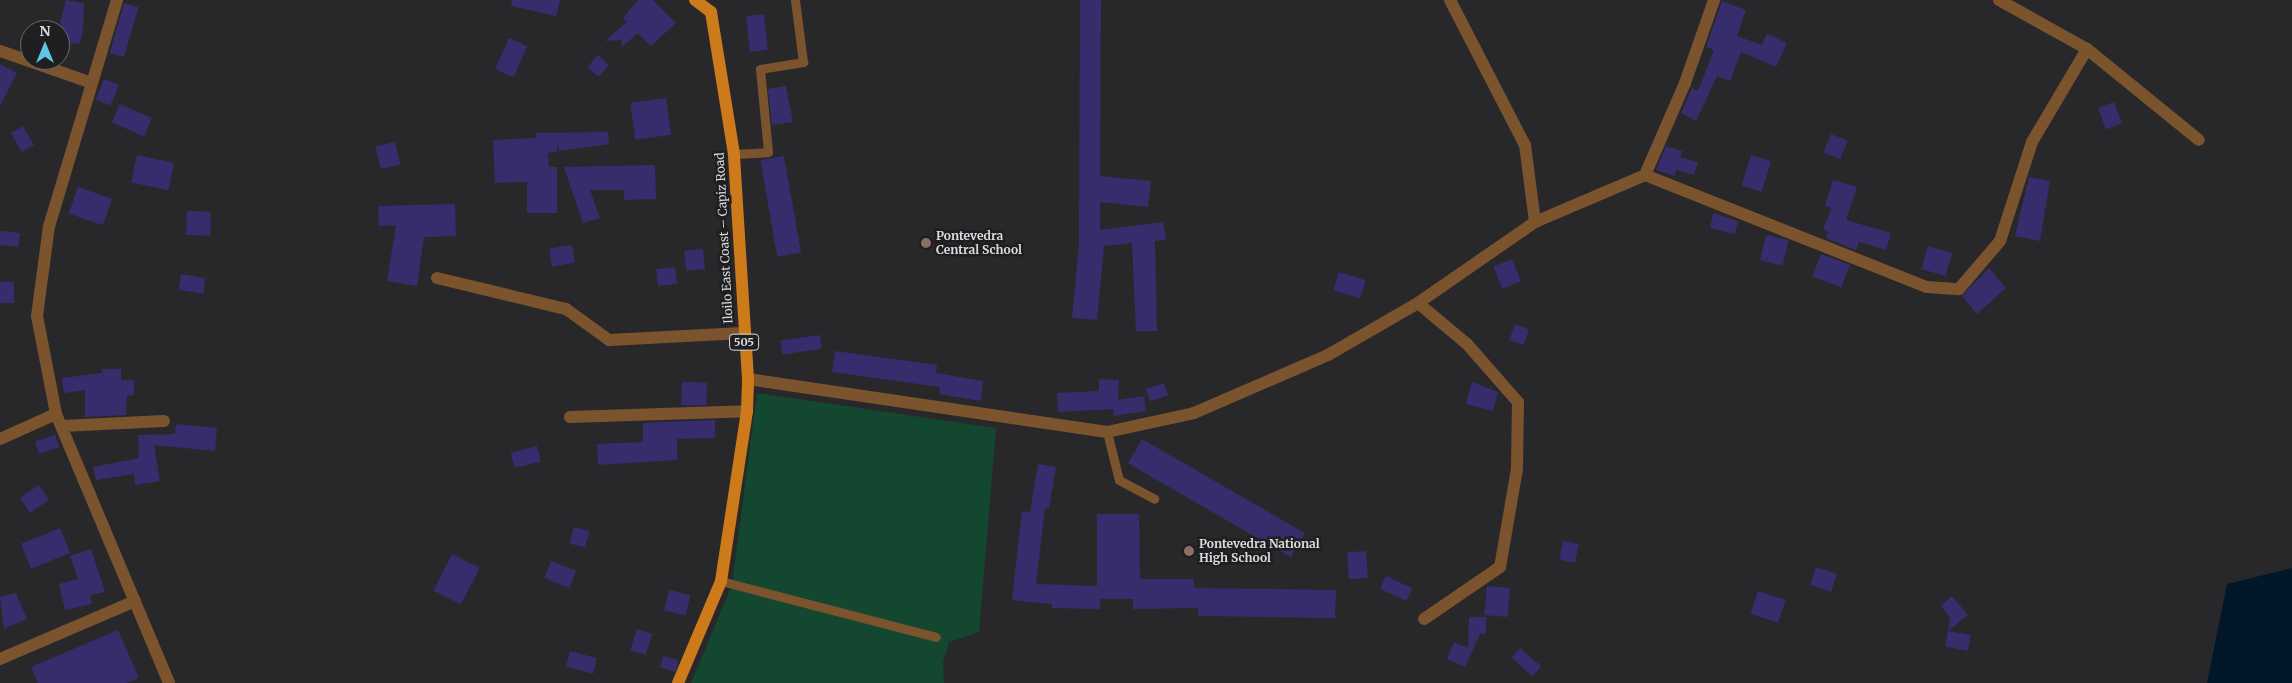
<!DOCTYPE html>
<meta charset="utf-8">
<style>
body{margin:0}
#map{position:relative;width:2292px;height:683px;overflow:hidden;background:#28282b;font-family:Merriweather,serif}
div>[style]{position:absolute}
.green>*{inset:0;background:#14472f}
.water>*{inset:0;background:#021828}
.building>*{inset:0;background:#372d6d;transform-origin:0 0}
.service>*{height:9px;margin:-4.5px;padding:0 4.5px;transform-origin:4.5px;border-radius:4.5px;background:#7b532d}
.minor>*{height:12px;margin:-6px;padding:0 6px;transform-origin:6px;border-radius:6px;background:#7b532d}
.primary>*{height:12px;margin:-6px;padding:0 6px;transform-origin:6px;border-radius:6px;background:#cc7a1a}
.dots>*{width:14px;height:14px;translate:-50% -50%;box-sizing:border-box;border:2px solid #1f1e21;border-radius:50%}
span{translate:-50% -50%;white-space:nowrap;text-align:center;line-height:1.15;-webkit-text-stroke:5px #1f1e21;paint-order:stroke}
.shield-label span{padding:1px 4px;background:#1f1e21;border:1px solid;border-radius:4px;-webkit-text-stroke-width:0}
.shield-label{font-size:11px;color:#dcdcde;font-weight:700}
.poi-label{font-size:12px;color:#dcdcde;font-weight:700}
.left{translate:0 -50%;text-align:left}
.street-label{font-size:12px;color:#dcdcde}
.north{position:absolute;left:20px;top:20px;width:50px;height:50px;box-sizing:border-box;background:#1f1e21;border:1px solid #6b6a6d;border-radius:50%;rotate:0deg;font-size:14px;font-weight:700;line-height:20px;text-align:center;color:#dcdcde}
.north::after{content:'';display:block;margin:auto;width:18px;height:22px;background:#5bc8e6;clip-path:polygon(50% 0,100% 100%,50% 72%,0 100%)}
</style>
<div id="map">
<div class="green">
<div style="clip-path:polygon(757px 393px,996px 428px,979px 632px,949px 642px,943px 663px,944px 683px,691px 683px,732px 585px)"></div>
</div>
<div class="water">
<div style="clip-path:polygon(2292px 568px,2292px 683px,2207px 683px,2227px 584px)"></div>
</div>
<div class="building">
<div style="clip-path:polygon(66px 0,84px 3px,83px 28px,80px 44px,72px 43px,60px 57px,60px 24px)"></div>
<div style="clip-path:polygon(512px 0,560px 0,556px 16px,511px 6px)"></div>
<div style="clip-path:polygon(638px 0,653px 0,676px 23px,651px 46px,638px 33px,622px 47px,621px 40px,605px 41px,627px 22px,623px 18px)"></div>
<div style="clip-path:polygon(1080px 0,1101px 0,1100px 176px,1151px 181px,1148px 207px,1100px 202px,1100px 230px,1163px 222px,1166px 240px,1155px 241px,1157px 331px,1136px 331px,1132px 243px,1104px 246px,1097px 320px,1072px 318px,1079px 245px)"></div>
<div style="clip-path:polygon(1722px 1px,1746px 10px,1737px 36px,1762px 45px,1767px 34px,1787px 43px,1776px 67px,1741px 52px,1730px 81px,1717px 76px,1696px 121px,1681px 113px,1692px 88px,1698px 91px,1714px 50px,1706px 47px)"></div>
<div style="left:124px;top:3px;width:15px;height:52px;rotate:16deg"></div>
<div style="left:764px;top:14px;width:36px;height:18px;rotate:84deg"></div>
<div style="left:509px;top:38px;width:20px;height:34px;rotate:24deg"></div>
<div style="left:598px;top:55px;width:15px;height:16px;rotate:42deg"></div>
<div style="clip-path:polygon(0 64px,17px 73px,0 106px)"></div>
<div style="left:104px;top:79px;width:16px;height:22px;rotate:22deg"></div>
<div style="clip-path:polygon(786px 86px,793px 122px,772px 125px,768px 89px)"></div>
<div style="left:666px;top:98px;width:37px;height:36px;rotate:82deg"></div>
<div style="left:2114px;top:102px;width:23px;height:17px;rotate:70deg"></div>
<div style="left:120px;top:104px;width:35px;height:20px;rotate:24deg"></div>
<div style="left:23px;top:126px;width:22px;height:14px;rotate:60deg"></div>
<div style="clip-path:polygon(608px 132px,609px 144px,559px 151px,557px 145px,557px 152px,548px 153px,549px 167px,557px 167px,557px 213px,527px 213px,527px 182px,495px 183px,493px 140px,536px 138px,536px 133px)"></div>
<div style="left:1831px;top:134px;width:18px;height:20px;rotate:22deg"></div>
<div style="left:395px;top:142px;width:23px;height:20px;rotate:77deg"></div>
<div style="clip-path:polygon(1666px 146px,1682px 151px,1680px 157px,1698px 162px,1694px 175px,1676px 170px,1675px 176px,1656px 170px)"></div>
<div style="left:137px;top:155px;width:38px;height:28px;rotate:12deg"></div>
<div style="left:1751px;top:155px;width:21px;height:32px;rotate:17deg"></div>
<div style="left:784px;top:156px;width:98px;height:24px;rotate:80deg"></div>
<div style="clip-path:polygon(655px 165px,656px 199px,624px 200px,624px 190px,590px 190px,600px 218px,583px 223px,564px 167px)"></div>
<div style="clip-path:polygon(2029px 177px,2050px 181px,2040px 241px,2015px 236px)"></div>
<div style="clip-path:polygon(1833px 180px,1857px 187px,1846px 220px,1891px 233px,1886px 250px,1859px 242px,1856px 250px,1826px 238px,1828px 232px,1823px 229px,1832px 208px,1825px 206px)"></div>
<div style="left:78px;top:187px;width:36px;height:28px;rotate:19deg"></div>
<div style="clip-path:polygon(455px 204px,456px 236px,424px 237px,417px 286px,387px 281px,396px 225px,379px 226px,378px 206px)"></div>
<div style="left:187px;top:211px;width:24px;height:24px;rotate:2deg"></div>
<div style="clip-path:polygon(1713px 213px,1738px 221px,1735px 234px,1710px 228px)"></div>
<div style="left:0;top:231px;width:20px;height:14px;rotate:6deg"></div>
<div style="left:1766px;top:235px;width:23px;height:26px;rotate:13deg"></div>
<div style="left:572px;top:245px;width:18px;height:23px;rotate:81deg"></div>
<div style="left:1928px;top:246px;width:25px;height:24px;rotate:16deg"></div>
<div style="left:703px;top:249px;width:20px;height:19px;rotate:84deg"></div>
<div style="left:1821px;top:254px;width:31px;height:24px;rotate:21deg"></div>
<div style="left:1512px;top:259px;width:24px;height:20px;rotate:68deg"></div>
<div style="left:675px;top:267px;width:17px;height:19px;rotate:83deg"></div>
<div style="clip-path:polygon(1989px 268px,2006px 288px,1977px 314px,1962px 296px)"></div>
<div style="left:1339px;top:272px;width:28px;height:19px;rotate:17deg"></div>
<div style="left:181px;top:274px;width:25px;height:16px;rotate:9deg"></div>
<div style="left:0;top:282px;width:14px;height:21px"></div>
<div style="left:1515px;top:324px;width:15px;height:17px;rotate:20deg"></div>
<div style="left:820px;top:335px;width:14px;height:40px;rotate:82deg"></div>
<div style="clip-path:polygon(835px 351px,937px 365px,936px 373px,983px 381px,981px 401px,939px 394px,940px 387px,832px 372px)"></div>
<div style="clip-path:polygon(102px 369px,121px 369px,121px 380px,134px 380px,134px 395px,127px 396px,126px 415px,85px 417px,85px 390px,64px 393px,62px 378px,102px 373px)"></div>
<div style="clip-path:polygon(1099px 379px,1119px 380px,1118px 400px,1144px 396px,1146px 411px,1114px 416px,1113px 409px,1058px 412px,1057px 393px,1099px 391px)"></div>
<div style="left:682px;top:382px;width:25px;height:23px;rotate:2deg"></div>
<div style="clip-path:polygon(1472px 382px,1498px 392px,1493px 411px,1466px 404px)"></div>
<div style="left:1164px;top:383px;width:13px;height:19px;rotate:72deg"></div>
<div style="clip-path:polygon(715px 420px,715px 438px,677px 439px,677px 460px,598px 465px,597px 444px,643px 442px,643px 423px)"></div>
<div style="clip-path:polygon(176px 424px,217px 428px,215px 451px,154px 445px,160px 481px,135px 485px,134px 474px,96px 480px,93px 467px,139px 458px,138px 435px,175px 434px)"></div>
<div style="left:55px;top:435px;width:13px;height:21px;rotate:72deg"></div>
<div style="left:1142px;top:439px;width:188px;height:28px;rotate:30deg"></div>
<div style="left:537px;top:446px;width:16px;height:27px;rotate:76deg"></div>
<div style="clip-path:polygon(1038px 464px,1056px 467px,1049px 508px,1045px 508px,1036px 584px,1097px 586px,1097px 514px,1139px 514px,1140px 579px,1194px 579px,1194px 588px,1336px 590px,1335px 618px,1198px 616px,1198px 608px,1133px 609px,1133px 599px,1100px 599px,1100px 609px,1052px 608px,1052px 604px,1012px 600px,1022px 511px,1030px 512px)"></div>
<div style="left:39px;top:485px;width:18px;height:23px;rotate:56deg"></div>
<div style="left:574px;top:527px;width:16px;height:17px;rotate:15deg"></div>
<div style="left:60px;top:528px;width:27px;height:42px;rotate:68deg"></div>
<div style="left:1563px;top:541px;width:16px;height:19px;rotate:11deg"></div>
<div style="clip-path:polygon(91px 549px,105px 592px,90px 595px,92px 604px,65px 610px,59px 584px,78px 579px,70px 556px)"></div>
<div style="left:1366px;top:551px;width:27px;height:19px;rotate:86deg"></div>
<div style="left:452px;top:554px;width:31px;height:41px;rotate:27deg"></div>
<div style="left:551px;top:561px;width:27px;height:18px;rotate:22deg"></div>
<div style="left:1816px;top:567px;width:22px;height:19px;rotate:18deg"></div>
<div style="left:1386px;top:576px;width:29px;height:14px;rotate:25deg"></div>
<div style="left:1487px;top:586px;width:23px;height:29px;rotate:5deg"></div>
<div style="left:669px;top:590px;width:22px;height:21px;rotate:13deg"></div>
<div style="left:1758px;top:591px;width:29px;height:24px;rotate:18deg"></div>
<div style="clip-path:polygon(16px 593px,27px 619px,4px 629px,0 597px)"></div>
<div style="clip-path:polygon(1952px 596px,1968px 615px,1948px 631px,1950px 617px,1941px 606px)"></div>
<div style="clip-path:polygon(1469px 617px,1486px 617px,1486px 634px,1480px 634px,1465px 667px,1447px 659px,1454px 642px,1468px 648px)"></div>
<div style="left:637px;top:629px;width:16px;height:22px;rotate:18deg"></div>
<div style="clip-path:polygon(118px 630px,139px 678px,126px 683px,38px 683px,31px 667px)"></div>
<div style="left:1948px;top:631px;width:23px;height:16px;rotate:10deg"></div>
<div style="left:1520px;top:648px;width:28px;height:13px;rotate:41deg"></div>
<div style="left:570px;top:651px;width:28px;height:16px;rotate:15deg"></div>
<div style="left:663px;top:656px;width:16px;height:12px;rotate:15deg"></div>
</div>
<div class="service">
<div style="left:734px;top:154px;width:34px;rotate:-3deg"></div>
<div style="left:768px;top:152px;width:83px;rotate:-95.5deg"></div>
<div style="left:760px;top:69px;width:44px;rotate:-9.2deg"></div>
<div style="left:803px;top:62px;width:63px;rotate:-97.4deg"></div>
<div style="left:1107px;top:432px;width:49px;rotate:76deg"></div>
<div style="left:1119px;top:480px;width:40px;rotate:28deg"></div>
<div style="left:721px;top:581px;width:222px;rotate:14.6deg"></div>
</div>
<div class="minor">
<div style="left:117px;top:0;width:236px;rotate:106.7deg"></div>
<div style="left:49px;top:226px;width:91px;rotate:97.6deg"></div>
<div style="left:37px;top:316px;width:100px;rotate:79deg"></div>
<div style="left:56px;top:414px;width:292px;rotate:67.2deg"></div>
<div style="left:1450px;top:0;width:163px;rotate:62.7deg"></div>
<div style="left:1525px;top:145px;width:78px;rotate:82.6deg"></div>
<div style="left:1999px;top:0;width:101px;rotate:29.1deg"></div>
<div style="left:2087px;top:49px;width:144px;rotate:39.1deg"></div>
<div style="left:0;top:51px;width:97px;rotate:19.2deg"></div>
<div style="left:1645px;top:175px;width:303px;rotate:21.7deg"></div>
<div style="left:1927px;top:287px;width:32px;rotate:4deg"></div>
<div style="left:1959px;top:289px;width:63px;rotate:-49.5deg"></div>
<div style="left:2000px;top:241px;width:104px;rotate:-72.1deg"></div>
<div style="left:2032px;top:142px;width:108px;rotate:-59.4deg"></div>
<div style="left:437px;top:278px;width:133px;rotate:13.5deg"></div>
<div style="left:566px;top:309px;width:53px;rotate:35.8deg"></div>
<div style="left:609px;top:340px;width:134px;rotate:-3deg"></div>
<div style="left:1418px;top:303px;width:64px;rotate:39.9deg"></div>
<div style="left:1467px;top:344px;width:77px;rotate:48.7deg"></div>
<div style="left:1518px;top:402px;width:67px;rotate:90.9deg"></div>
<div style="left:1517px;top:469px;width:99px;rotate:99.8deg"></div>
<div style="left:1500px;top:567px;width:92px;rotate:145.6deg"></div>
<div style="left:748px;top:379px;width:363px;rotate:8.4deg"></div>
<div style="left:1107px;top:432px;width:89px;rotate:-12.3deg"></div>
<div style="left:1194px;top:413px;width:146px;rotate:-23.4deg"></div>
<div style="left:1328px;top:355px;width:104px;rotate:-30deg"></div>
<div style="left:1418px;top:303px;width:142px;rotate:-34.7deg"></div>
<div style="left:1535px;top:222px;width:120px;rotate:-23.1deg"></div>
<div style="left:1645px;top:175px;width:100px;rotate:-66.5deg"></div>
<div style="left:1685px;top:83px;width:88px;rotate:-70.7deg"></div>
<div style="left:570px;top:417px;width:177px;rotate:-1.9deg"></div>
<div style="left:62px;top:426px;width:102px;rotate:-2.8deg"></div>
<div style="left:0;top:439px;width:61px;rotate:-24.1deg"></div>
<div style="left:0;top:659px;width:147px;rotate:-23.2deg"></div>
</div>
<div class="primary">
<div style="left:678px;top:683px;width:111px;rotate:-67.1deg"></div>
<div style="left:721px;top:581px;width:172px;rotate:-81.3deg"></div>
<div style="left:747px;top:411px;width:32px;rotate:-88deg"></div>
<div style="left:748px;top:379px;width:225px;rotate:-93.6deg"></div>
<div style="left:734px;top:154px;width:144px;rotate:-99.2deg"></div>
<div style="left:711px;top:12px;width:20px;rotate:-143deg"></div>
</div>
<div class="dots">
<div style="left:926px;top:243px;background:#8d6e63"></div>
<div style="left:1189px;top:551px;background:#8d6e63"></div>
</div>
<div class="shield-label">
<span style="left:744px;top:342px">505</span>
</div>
<div class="poi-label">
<span class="left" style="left:936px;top:243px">Pontevedra<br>Central School</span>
<span class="left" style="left:1199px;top:551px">Pontevedra National<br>High School</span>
</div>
<div class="street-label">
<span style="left:724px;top:238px;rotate:-93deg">Iloilo East Coast – Capiz Road</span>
</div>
<div class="north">N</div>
</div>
